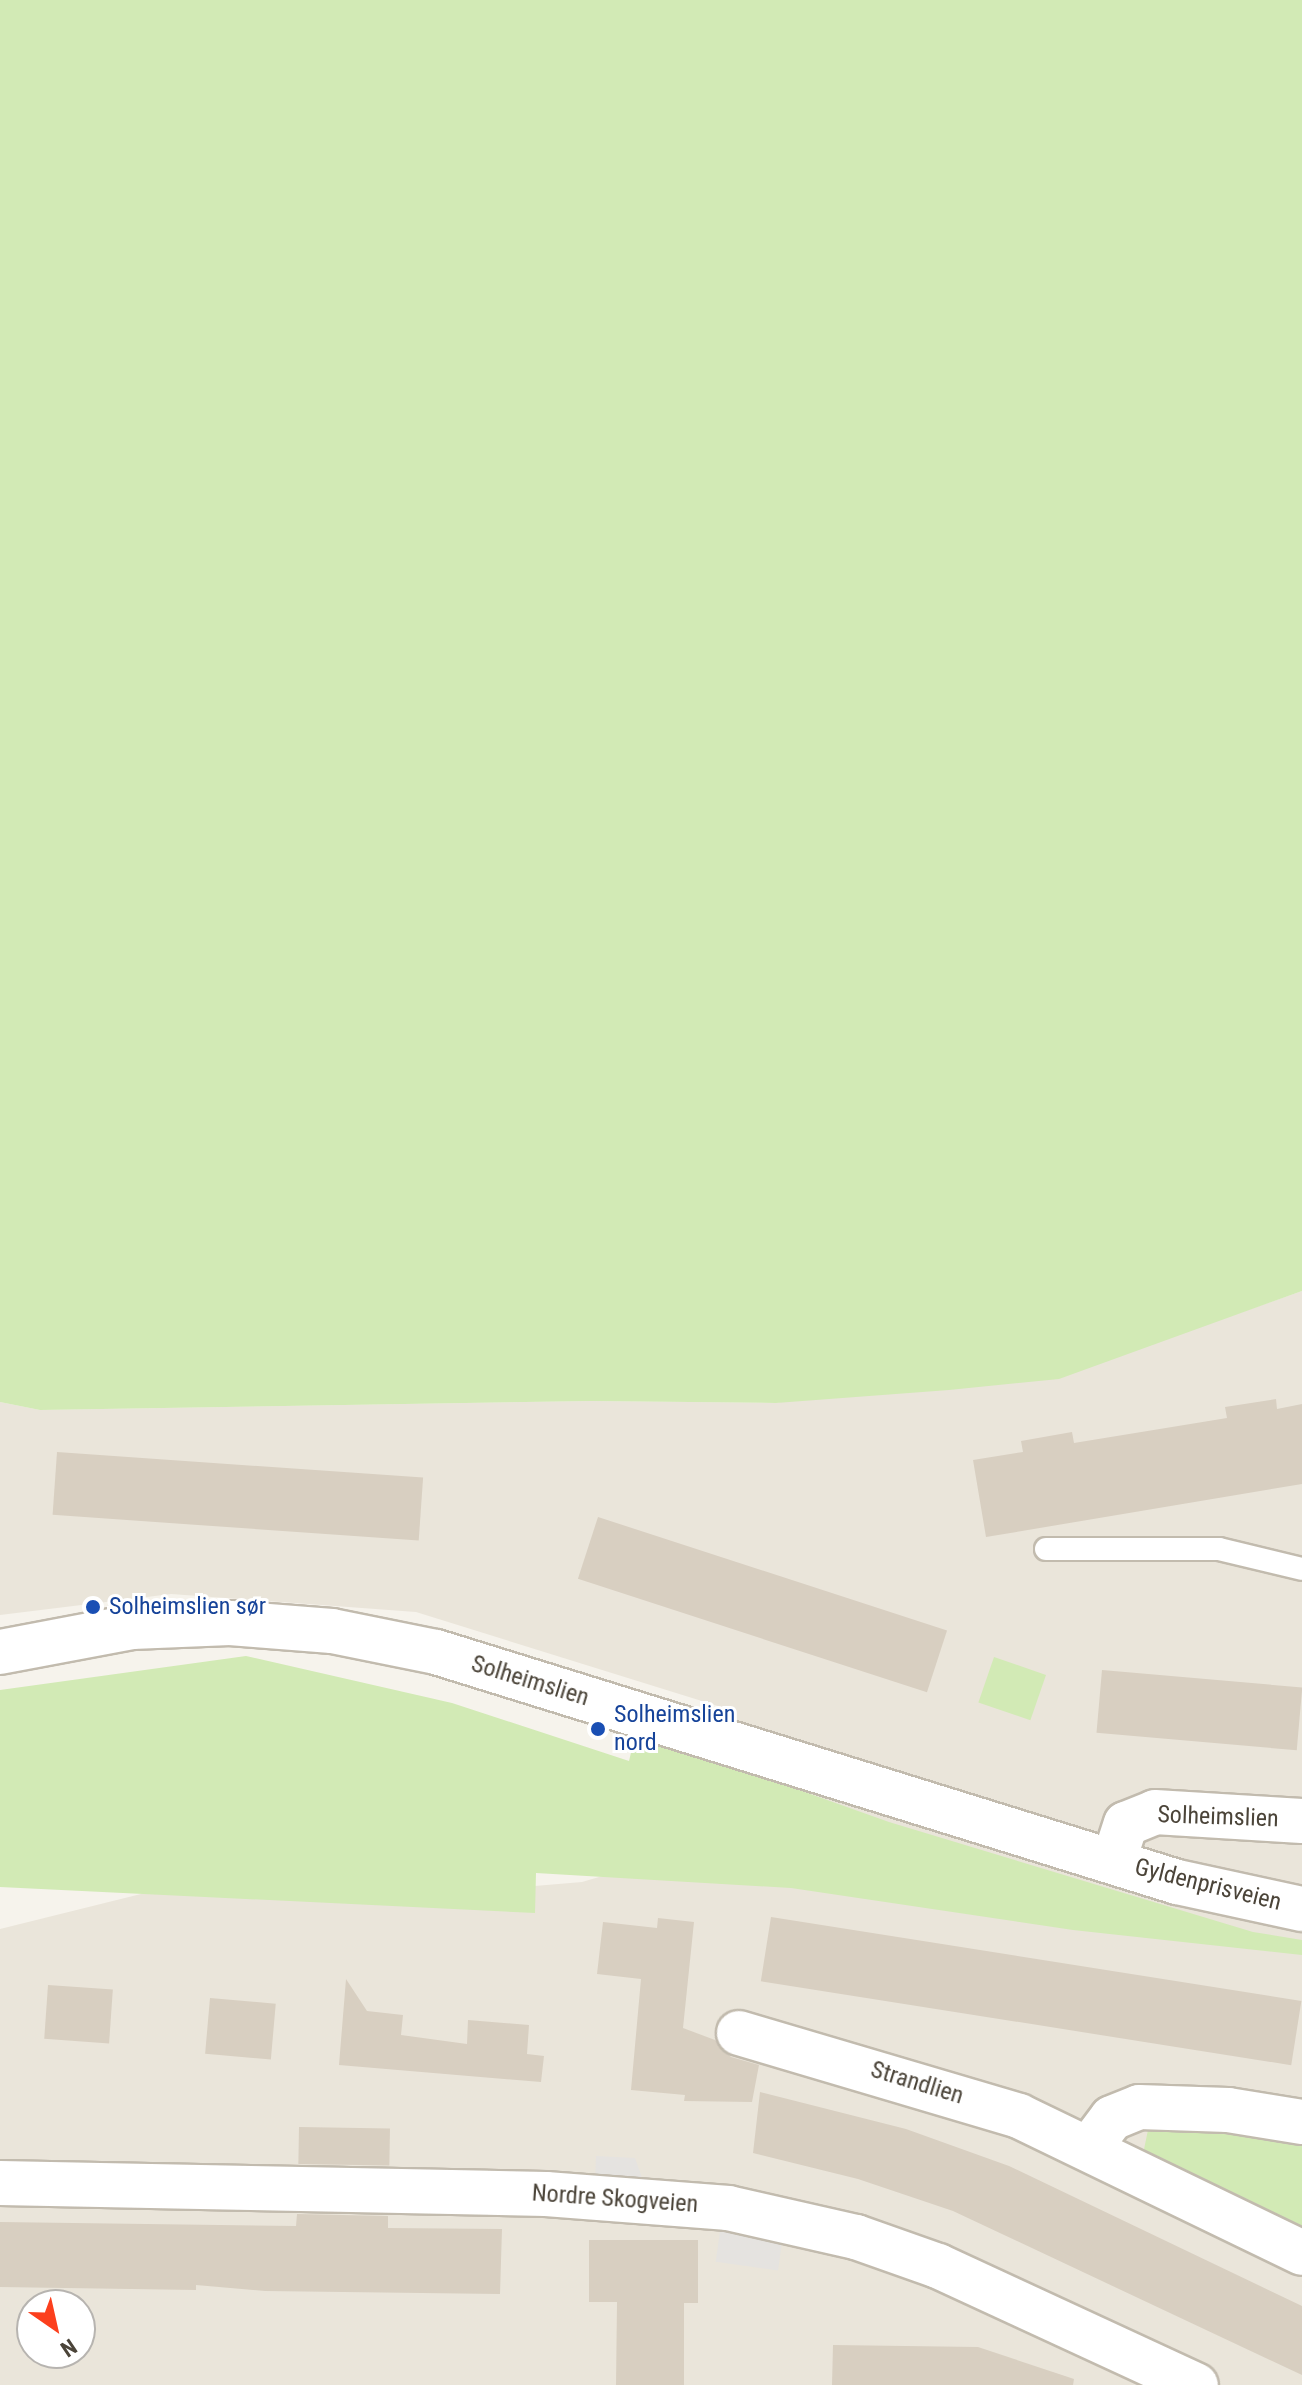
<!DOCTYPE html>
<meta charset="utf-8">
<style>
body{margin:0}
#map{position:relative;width:1302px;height:2385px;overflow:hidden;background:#f6f3ec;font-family:"Roboto Condensed",sans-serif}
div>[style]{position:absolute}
.residential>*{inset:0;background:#eae5da}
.green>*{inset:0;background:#d2eab5;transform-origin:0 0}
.parking>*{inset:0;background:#e5e3e0;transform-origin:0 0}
.building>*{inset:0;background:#d8cfc1;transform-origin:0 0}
.roads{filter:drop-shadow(2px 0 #c2bbae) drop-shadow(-2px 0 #c2bbae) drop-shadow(0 2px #c2bbae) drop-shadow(0 -2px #c2bbae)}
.service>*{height:22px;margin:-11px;padding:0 11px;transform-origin:11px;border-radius:11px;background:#fff}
.minor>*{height:44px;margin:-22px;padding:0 22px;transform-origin:22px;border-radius:22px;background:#fff}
.tertiary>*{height:44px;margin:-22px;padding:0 22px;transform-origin:22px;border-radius:22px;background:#fff}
.dots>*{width:22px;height:22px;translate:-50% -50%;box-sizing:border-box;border:4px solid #fff;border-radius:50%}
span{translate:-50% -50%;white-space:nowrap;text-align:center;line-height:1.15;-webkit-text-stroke:6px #fff;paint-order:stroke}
.transit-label{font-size:24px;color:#164399}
.left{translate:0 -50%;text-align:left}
.street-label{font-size:24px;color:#4b4439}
.north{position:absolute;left:16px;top:2289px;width:80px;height:80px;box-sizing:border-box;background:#fff;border:2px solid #b7b4b0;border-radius:50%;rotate:146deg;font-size:22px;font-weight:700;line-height:32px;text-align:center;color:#4b4439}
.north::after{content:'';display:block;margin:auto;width:28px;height:36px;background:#fc3f1d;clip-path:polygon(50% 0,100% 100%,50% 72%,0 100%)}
</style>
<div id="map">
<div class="residential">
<div style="clip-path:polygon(evenodd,1302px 1291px,1302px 2385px,0 2385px,0 1929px,149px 1892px,415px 1896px,582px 1882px,698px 1848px,756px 1775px,734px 1711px,416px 1612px,171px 1594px,0 1615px,0 1402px,40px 1410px,591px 1401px,776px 1403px,1239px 1313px,1302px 1291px,32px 2305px,80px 2305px,80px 2353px,32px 2353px,32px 2305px)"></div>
</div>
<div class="green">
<div style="clip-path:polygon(0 0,1302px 0,1302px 1291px,1059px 1379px,949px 1390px,776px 1403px,591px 1401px,40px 1410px,0 1402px)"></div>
<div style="clip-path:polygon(246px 1656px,452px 1703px,629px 1761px,636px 1732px,889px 1822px,1253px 1932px,1302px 1940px,1302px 1955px,1073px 1930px,791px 1888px,536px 1873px,535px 1913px,0 1887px,0 1690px)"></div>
<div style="left:994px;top:1657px;width:55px;height:48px;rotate:19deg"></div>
<div style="clip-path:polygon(1149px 2125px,1302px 2143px,1302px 2239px,1142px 2159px)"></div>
</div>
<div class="parking">
<div style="clip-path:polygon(596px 2156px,635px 2158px,645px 2186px,595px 2181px)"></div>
<div style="left:720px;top:2231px;width:63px;height:31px;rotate:8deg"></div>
</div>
<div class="building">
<div style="clip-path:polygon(1276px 1399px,1277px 1409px,1302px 1404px,1302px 1484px,986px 1537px,973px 1460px,1023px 1452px,1021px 1441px,1072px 1432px,1074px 1443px,1227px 1418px,1225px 1407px)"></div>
<div style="left:57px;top:1452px;width:367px;height:63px;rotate:4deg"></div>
<div style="left:598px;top:1517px;width:367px;height:65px;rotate:18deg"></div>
<div style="left:1102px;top:1670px;width:201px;height:63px;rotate:5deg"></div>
<div style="left:771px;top:1917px;width:537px;height:65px;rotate:9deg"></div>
<div style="clip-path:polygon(658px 1918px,694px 1922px,683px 2028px,715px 2040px,731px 2057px,759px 2065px,752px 2102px,684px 2101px,685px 2095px,631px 2090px,641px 1979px,597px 1974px,603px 1922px,657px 1928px)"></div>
<div style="clip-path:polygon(346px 1979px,367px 2011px,403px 2015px,401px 2035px,467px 2044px,468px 2020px,529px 2025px,527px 2054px,544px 2056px,541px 2082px,339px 2065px)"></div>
<div style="left:48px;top:1985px;width:65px;height:54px;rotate:4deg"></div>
<div style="left:210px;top:1998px;width:66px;height:56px;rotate:5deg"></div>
<div style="clip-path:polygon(760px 2092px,906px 2129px,1009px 2166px,1302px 2306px,1302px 2375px,953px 2211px,858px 2179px,753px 2153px)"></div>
<div style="left:299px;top:2127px;width:91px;height:37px;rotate:1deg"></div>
<div style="clip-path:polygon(297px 2214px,388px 2216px,388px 2228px,502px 2229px,500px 2294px,265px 2291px,196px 2285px,196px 2290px,0 2287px,0 2222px,296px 2226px)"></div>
<div style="clip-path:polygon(589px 2240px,698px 2240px,698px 2303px,684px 2303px,684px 2385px,616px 2385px,617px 2302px,589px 2302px)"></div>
<div style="clip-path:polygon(833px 2345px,978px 2347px,1074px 2379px,1073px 2385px,832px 2385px)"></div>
</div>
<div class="roads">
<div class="service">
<div style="left:1046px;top:1549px;width:173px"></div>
<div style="left:1219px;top:1549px;width:85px;rotate:13.5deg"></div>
</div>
<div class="minor">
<div style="left:1114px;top:1860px;width:38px;rotate:-72deg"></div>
<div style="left:1126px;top:1824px;width:31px;rotate:-22deg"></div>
<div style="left:1155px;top:1812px;width:147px;rotate:3.5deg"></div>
<div style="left:739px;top:2033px;width:292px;rotate:16.5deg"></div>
<div style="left:1019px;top:2116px;width:314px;rotate:25.8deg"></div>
<div style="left:1090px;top:2147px;width:36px;rotate:-53deg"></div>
<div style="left:1112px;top:2118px;width:29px;rotate:-22deg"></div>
<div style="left:1139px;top:2107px;width:89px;rotate:1.9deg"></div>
<div style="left:1228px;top:2110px;width:75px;rotate:9.2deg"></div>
<div style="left:0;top:2183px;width:546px;rotate:1.15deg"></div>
<div style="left:546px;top:2194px;width:183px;rotate:4.4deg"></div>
<div style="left:728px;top:2208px;width:131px;rotate:12.8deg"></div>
<div style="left:856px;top:2237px;width:87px;rotate:19.5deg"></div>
<div style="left:938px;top:2266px;width:284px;rotate:24.8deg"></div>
</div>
<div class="tertiary">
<div style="left:0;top:1652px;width:134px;rotate:-10.7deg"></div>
<div style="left:132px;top:1627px;width:98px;rotate:-2.3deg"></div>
<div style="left:230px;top:1623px;width:102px;rotate:4.5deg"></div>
<div style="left:332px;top:1631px;width:106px;rotate:11.4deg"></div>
<div style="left:436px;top:1652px;width:776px;rotate:17.24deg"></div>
<div style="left:1177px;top:1882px;width:128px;rotate:12.2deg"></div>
</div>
</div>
<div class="dots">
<div style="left:93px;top:1607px;background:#1a4fb4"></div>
<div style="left:598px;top:1729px;background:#1a4fb4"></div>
</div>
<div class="transit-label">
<span class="left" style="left:109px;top:1607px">Solheimslien sør</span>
<span class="left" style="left:614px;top:1729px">Solheimslien<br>nord</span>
</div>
<div class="street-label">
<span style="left:530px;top:1681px;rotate:17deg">Solheimslien</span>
<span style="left:1218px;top:1817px;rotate:2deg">Solheimslien</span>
<span style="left:1208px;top:1885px;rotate:14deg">Gyldenprisveien</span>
<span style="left:917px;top:2083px;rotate:17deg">Strandlien</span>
<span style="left:615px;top:2199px;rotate:4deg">Nordre Skogveien</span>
</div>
<div class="north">N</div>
</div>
